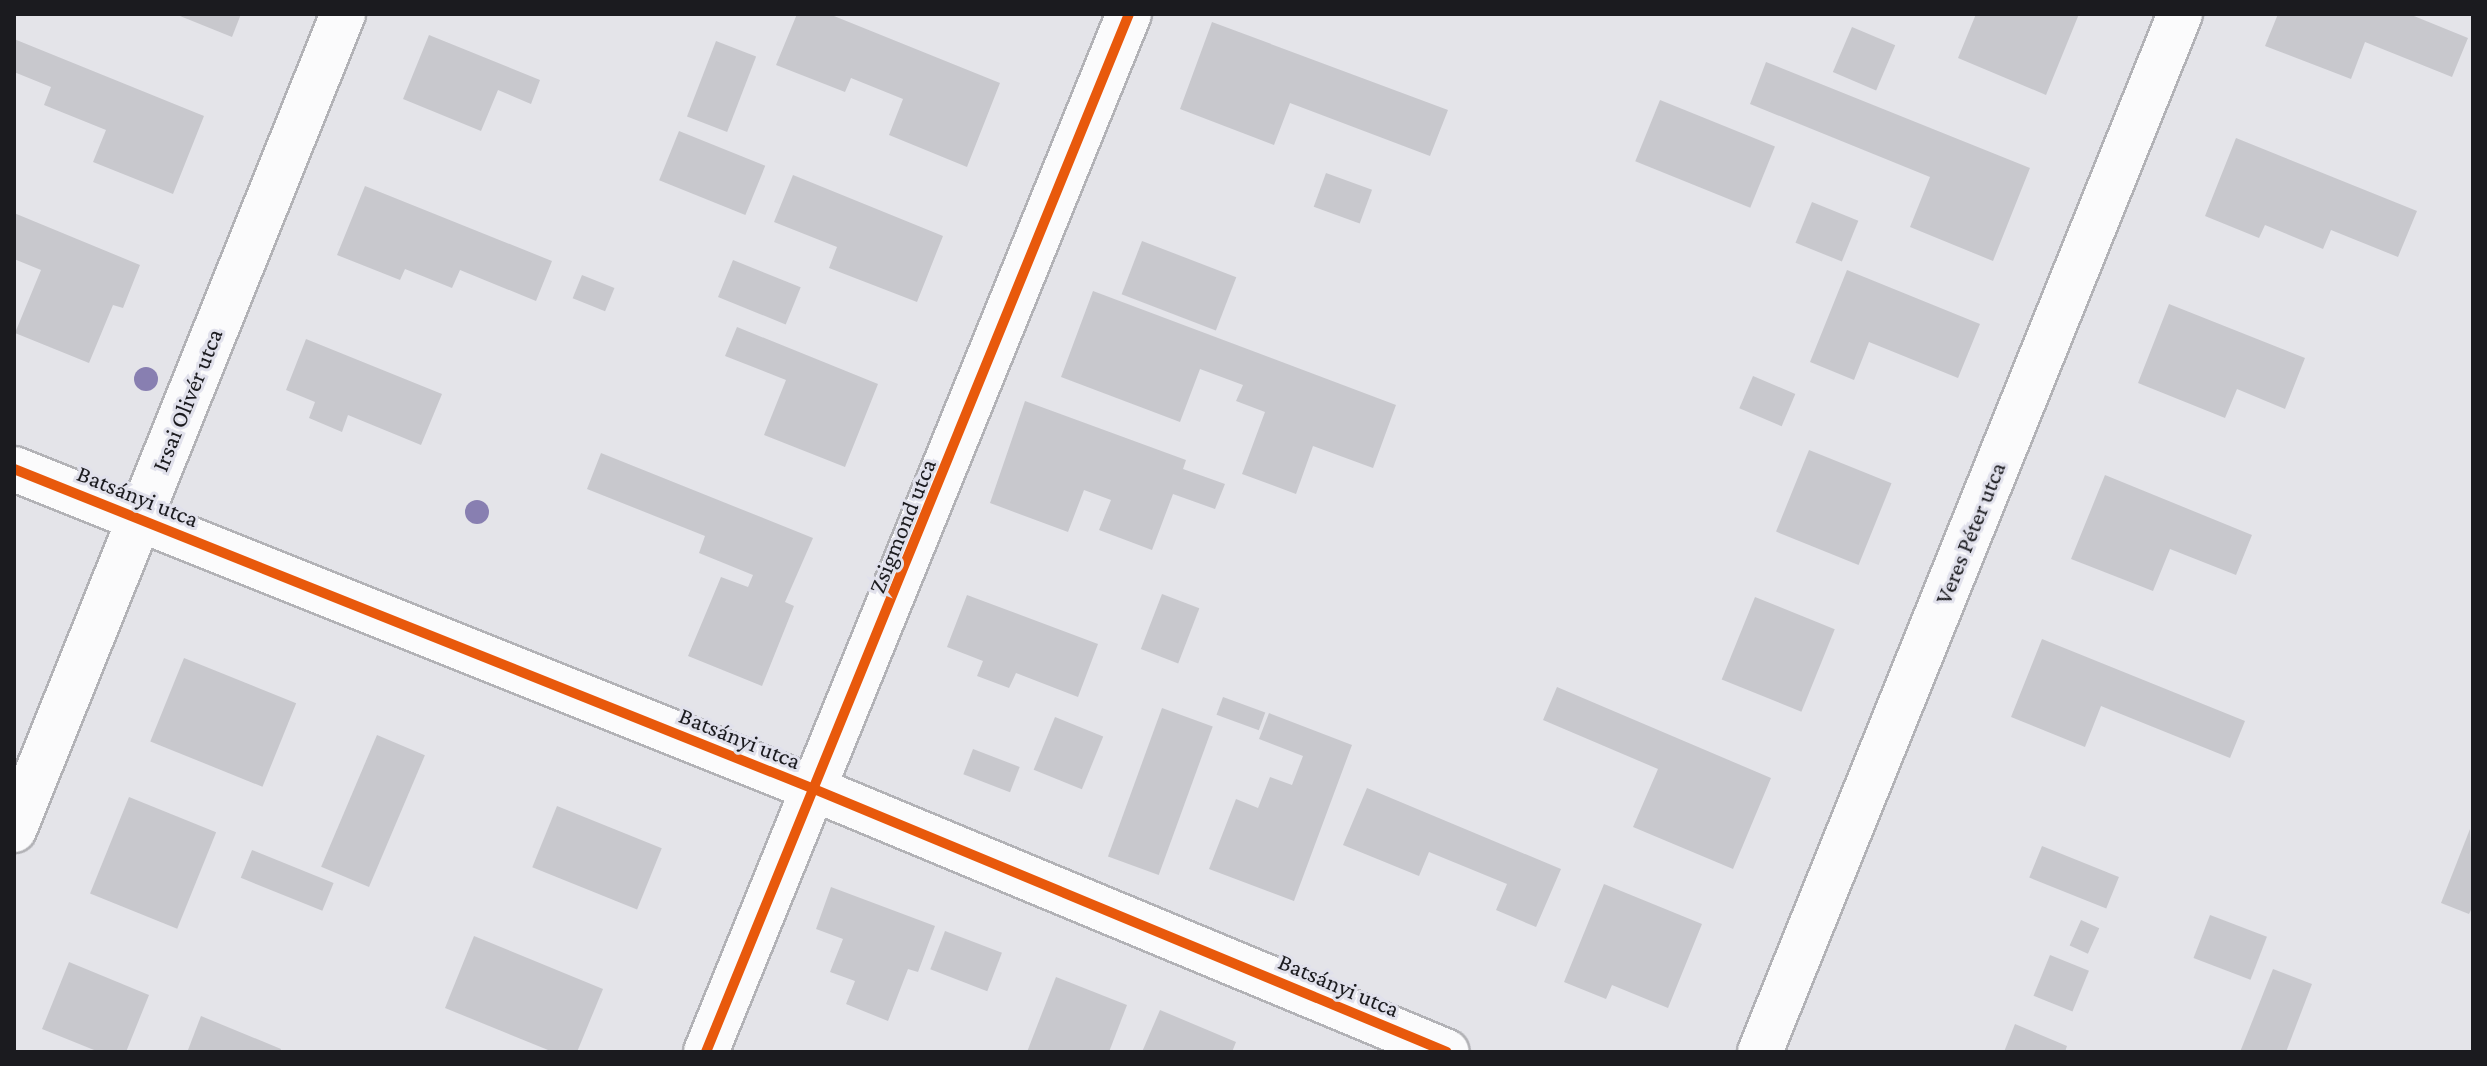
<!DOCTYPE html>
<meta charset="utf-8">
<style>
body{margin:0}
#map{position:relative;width:2487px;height:1066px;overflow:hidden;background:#e4e4e9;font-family:"Crimson Pro",serif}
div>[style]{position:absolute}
.building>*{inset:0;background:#c8c8cd;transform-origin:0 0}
.roads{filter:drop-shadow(2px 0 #b2b2b6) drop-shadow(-2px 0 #b2b2b6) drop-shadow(0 2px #b2b2b6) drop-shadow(0 -2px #b2b2b6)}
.street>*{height:44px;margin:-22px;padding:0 22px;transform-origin:22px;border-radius:22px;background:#fbfbfc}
.cycleway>*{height:10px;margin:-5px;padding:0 5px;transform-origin:5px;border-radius:5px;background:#e8590c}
.trees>*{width:24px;height:24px;margin:-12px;border-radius:50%;background:#887fb1}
span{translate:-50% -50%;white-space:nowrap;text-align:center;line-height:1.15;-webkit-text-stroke:6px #e1e1ec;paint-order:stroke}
.street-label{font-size:24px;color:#1b1b1f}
.frame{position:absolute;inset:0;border:16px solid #1b1b1f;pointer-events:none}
</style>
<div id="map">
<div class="building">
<div style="clip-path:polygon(175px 14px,241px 14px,232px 37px)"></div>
<div style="clip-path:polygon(797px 14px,829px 14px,1000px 83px,967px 167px,889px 135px,903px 99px,851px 78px,845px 92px,776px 65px)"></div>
<div style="clip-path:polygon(1976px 14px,2079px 14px,2046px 95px,1958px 58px)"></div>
<div style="clip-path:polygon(2278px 14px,2409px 14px,2468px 38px,2452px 77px,2365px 42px,2351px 79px,2265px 46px)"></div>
<div style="clip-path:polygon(1212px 22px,1448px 110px,1430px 156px,1290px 103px,1274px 145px,1180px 109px)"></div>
<div style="left:1852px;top:27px;width:47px;height:49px;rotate:23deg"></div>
<div style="clip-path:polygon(429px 35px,540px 80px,531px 104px,498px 90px,481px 131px,403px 99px)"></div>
<div style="clip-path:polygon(14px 39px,204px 116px,173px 194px,93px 162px,106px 130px,44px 105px,51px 87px,14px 72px)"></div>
<div style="left:716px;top:41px;width:43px;height:81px;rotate:21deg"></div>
<div style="clip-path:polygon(1766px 62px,2030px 168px,1993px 261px,1910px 227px,1930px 177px,1750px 104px)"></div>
<div style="left:1660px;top:100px;width:124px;height:66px;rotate:22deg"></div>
<div style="left:679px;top:131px;width:93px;height:53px;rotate:22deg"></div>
<div style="clip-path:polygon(2236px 138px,2417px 211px,2398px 257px,2331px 230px,2323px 249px,2265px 225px,2259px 238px,2205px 216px)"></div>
<div style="left:1326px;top:173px;width:49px;height:36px;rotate:20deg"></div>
<div style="clip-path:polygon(793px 175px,943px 236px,917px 302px,829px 268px,837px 247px,774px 222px)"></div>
<div style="clip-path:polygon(365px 186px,552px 261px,536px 301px,460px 270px,452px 288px,405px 269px,400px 280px,337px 255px)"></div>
<div style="left:1812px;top:202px;width:50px;height:44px;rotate:22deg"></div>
<div style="clip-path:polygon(14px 213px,140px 265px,123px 308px,113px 305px,89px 363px,15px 333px,41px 270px,14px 259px)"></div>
<div style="left:1142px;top:241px;width:101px;height:57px;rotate:21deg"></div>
<div style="left:733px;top:260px;width:73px;height:40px;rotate:22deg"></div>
<div style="clip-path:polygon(1847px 270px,1980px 324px,1958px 378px,1869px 342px,1854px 380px,1810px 362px)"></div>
<div style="left:582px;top:275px;width:35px;height:25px;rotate:22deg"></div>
<div style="clip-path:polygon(1093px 291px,1396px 405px,1373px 468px,1313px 446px,1296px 494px,1242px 474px,1265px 412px,1236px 401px,1243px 385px,1200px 369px,1180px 422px,1061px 377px)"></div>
<div style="clip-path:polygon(2169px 304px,2305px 358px,2285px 409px,2237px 389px,2225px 418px,2138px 383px)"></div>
<div style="clip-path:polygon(737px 327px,878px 384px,845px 467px,764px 435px,786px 380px,725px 356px)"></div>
<div style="clip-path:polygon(306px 339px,442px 394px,421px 445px,348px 415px,342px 432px,309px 418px,315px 402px,286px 390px)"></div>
<div style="left:1753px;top:376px;width:46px;height:35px;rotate:23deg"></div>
<div style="clip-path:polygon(1025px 401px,1186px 460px,1183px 469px,1225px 484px,1215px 509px,1173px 494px,1152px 550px,1099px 530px,1111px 500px,1084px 490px,1068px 532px,990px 503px)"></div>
<div style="left:1809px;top:450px;width:89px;height:88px;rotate:22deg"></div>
<div style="clip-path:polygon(601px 453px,813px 538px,785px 602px,794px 606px,762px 686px,688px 656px,721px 577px,748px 587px,753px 575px,699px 553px,705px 536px,587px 489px)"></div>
<div style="clip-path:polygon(2105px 475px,2252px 535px,2236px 575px,2170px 549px,2153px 591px,2071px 559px)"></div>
<div style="left:1162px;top:594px;width:40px;height:59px;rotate:21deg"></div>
<div style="clip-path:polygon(967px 595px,1098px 644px,1078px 697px,1016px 673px,1009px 688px,977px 676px,983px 661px,947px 647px)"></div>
<div style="left:1755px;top:597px;width:86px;height:89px;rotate:22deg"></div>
<div style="clip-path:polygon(2042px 639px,2245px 721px,2230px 758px,2101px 706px,2085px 747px,2011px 717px)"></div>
<div style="left:184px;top:658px;width:121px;height:90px;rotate:22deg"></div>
<div style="clip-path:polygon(1557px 687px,1771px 778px,1733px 869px,1633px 827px,1658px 769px,1543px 720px)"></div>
<div style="left:1223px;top:697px;width:45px;height:19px;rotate:20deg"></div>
<div style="left:1162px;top:708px;width:54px;height:158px;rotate:20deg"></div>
<div style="clip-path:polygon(1269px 713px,1352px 745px,1294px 901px,1209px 869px,1236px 799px,1258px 808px,1270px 777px,1292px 785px,1303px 756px,1259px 739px)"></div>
<div style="left:1055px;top:717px;width:52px;height:57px;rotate:22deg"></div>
<div style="left:377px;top:735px;width:52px;height:143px;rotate:23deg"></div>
<div style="left:973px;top:749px;width:50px;height:27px;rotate:21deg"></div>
<div style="clip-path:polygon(1367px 788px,1561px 869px,1536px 927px,1496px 910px,1507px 884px,1429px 852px,1419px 876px,1343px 845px)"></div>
<div style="left:129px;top:797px;width:94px;height:104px;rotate:22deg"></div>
<div style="left:557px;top:806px;width:113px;height:66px;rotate:22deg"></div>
<div style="clip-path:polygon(2470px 829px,2473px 906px,2469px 914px,2441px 903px)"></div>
<div style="left:2042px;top:846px;width:83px;height:34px;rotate:22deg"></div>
<div style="left:252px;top:850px;width:88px;height:30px;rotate:22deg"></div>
<div style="clip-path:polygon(1604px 884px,1702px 924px,1668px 1008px,1612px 985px,1606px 999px,1564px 982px)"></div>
<div style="clip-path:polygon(831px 887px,935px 926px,918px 972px,908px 969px,888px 1021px,846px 1004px,855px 981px,830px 972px,843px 939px,816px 929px)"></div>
<div style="left:2210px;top:915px;width:61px;height:46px;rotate:21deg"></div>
<div style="left:2081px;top:920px;width:20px;height:28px;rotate:24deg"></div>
<div style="left:945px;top:931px;width:61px;height:41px;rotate:21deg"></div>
<div style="clip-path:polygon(474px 936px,603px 989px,577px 1052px,553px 1052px,445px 1008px)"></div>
<div style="left:2050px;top:955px;width:42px;height:44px;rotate:22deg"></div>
<div style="clip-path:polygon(69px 962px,149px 995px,126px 1052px,99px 1052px,42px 1029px)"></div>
<div style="clip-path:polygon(2273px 969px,2312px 984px,2286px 1052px,2240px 1052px)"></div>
<div style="clip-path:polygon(1056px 977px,1127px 1005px,1109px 1052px,1027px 1052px)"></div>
<div style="clip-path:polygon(1160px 1010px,1236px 1042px,1232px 1052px,1142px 1052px)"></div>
<div style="clip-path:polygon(201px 1016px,281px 1049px,280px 1052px,188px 1050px)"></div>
<div style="clip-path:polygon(2015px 1024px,2067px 1046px,2065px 1052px,2004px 1052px)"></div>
</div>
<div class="roads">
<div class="street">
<div style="left:14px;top:469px;width:862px;rotate:21.8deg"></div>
<div style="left:814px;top:789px;width:685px;rotate:22.56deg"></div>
<div style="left:14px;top:830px;width:880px;rotate:-68.04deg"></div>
<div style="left:706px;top:1052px;width:1121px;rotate:-67.83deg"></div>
<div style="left:1760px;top:1052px;width:1120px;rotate:-67.97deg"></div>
</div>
</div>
<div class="cycleway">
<div style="left:14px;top:469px;width:862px;rotate:21.8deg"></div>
<div style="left:814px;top:789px;width:685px;rotate:22.56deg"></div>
<div style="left:706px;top:1052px;width:1121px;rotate:-67.83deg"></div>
</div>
<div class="trees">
<div style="left:146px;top:379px"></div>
<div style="left:477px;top:512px"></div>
</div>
<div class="street-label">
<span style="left:187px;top:400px;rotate:-68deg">Irsai Olivér utca</span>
<span style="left:138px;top:496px;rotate:22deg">Batsányi utca</span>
<span style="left:902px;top:526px;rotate:-68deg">Zsigmond utca</span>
<span style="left:1970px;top:533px;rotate:-68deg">Veres Péter utca</span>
<span style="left:740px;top:738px;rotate:22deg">Batsányi utca</span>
<span style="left:1339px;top:985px;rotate:23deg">Batsányi utca</span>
</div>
<div class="frame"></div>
</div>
